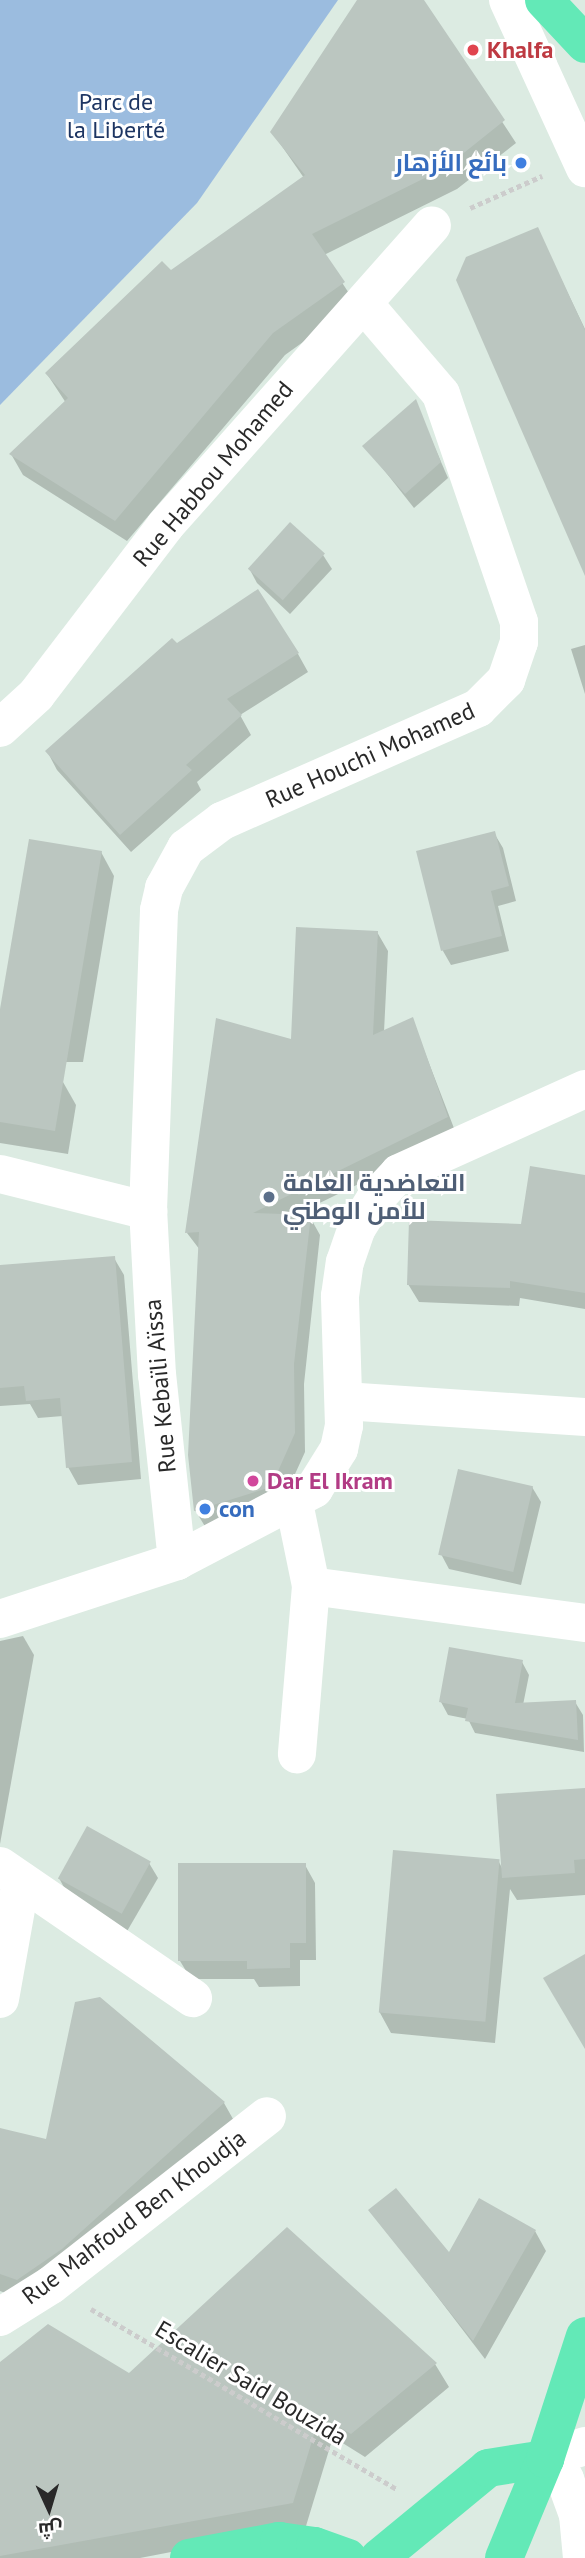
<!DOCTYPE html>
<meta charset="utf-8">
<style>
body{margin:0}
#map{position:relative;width:585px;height:2558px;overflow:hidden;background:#dcebe2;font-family:"PT Sans",Cairo,sans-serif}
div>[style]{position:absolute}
.green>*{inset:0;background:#9bbcdf}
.shadow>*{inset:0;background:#0003}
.building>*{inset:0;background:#bbc6c0;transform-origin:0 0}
.path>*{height:4.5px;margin-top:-2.25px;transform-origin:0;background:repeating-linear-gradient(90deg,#ccc 0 5px,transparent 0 8.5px)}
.minor>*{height:38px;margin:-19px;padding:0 19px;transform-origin:19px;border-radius:19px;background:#fff}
.major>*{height:38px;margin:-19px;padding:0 19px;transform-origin:19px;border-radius:19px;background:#63e9b7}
.dots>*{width:19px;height:19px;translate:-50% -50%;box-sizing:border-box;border:4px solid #fff;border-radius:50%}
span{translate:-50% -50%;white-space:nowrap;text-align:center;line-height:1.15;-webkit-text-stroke:6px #fff;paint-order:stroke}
.health-label{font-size:24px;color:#be3a42;font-weight:700}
.left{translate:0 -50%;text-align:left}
.park-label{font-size:24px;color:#1d3562}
.shop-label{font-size:24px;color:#366cbe;font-weight:700}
.right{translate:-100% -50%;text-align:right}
.street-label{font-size:24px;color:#292929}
.service-label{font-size:24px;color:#4e5e75;font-weight:700}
.hotel-label{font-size:24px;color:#b23c85;font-weight:700}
.north{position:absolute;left:14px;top:2474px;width:70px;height:70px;-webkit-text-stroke:5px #fff;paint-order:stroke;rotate:176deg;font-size:19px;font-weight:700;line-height:28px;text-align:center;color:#292929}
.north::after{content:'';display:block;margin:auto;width:24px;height:32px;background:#292929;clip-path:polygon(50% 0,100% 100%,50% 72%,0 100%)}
</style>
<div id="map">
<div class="green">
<div style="clip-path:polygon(0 0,338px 0,197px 203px,0 405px)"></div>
</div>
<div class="shadow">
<div style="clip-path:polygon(359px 0,422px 0,516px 143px,457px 189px,324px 255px,356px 304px,285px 355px,127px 541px,23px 475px,11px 454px,66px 403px,47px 374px,170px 272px,304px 178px,272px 132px)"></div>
<div style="clip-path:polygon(537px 229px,585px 329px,585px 572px)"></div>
<div style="clip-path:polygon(415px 402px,448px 478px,414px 508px,365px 446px)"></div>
<div style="clip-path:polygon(323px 555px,332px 569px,290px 614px,257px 583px,249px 568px)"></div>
<div style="clip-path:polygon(177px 645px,298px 654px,308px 672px,240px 715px,251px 735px,197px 782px,201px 790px,131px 852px,57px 770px,47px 751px)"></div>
<div style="clip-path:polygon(585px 645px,585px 694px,571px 649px)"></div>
<div style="clip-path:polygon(494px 833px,503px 848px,516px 901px,498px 906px,509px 951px,451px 965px,443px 951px,418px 852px)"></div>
<div style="clip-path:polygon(101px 852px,114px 876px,83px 1062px,10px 1062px,0 1044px,0 1019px)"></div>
<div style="clip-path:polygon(377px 932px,388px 951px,384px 1032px,412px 1019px,457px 1136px,293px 1216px,310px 1217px,320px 1235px,304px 1384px,305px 1452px,281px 1505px,206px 1528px,195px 1510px,200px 1250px,187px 1233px,293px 1042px)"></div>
<div style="clip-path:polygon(63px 1082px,76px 1105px,68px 1154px,0 1143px,0 1091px)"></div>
<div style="clip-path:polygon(585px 1176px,585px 1309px,520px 1298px,519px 1306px,419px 1302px,408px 1284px,522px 1226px)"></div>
<div style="clip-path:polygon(114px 1258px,124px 1275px,141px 1479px,78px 1485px,68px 1467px,63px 1416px,38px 1418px,30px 1404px,0 1406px,0 1267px)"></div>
<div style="clip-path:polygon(532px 1487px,541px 1502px,521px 1585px,449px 1569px,441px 1554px)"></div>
<div style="clip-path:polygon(23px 1636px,34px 1655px,0 1844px,0 1641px)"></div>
<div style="clip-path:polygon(522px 1662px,529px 1675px,523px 1705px,575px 1702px,583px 1715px,584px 1752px,475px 1733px,468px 1719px,448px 1715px,441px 1702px)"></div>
<div style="clip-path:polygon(585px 1789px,585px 1895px,517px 1900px,510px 1889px,495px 2043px,391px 2033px,379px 2011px,499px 1862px,503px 1870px)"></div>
<div style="clip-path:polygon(149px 1863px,158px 1878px,126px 1933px,67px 1893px,59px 1878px)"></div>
<div style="clip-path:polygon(305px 1865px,315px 1883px,316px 1960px,300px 1960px,300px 1986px,259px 1987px,254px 1979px,191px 1979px,180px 1961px)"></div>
<div style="clip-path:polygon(100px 1999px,224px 2103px,237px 2126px,31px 2303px,0 2291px,0 2129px,47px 2141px)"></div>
<div style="clip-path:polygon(371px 2210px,449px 2255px,535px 2231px,546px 2251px,485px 2359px)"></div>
<div style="clip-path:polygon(0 2364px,129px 2375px,435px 2364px,449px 2387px,365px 2457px,333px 2437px,306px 2526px,140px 2558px,0 2558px)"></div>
</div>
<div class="building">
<div style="clip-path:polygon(357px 0,424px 0,505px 120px,445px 168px,312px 234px,345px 282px,273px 333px,115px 521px,9px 454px,68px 398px,45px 373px,162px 261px,171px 270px,305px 175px,270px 132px)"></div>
<div style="clip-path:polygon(538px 227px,585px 330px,585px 576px,456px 280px,466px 257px)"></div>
<div style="clip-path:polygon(416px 399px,441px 462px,405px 494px,362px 446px)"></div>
<div style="left:290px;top:522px;width:47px;height:63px;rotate:42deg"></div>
<div style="clip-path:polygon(258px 589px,299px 653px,227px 699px,242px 715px,186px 765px,192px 770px,120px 835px,45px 751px,172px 638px,177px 643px)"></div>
<div style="clip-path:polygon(495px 831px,509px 886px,491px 891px,502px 936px,441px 951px,416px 851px)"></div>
<div style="clip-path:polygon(29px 839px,102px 851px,55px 1131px,0 1122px,0 1009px)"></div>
<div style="clip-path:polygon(296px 927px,378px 931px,373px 1035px,413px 1017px,448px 1117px,253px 1213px,311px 1215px,294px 1364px,295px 1433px,271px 1487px,194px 1511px,188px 1455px,199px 1232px,185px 1233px,216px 1018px,291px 1039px)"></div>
<div style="clip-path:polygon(530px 1166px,585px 1175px,585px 1293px,510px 1281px,510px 1288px,407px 1285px,409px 1220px,521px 1224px)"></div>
<div style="clip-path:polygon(115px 1256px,132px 1462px,66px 1468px,60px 1398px,26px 1401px,24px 1386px,0 1388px,0 1265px)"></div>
<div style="left:458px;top:1469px;width:77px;height:88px;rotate:13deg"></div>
<div style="clip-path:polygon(449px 1647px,523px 1660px,515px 1703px,576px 1700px,578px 1740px,465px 1721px,468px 1708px,439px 1702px)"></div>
<div style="clip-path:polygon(585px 1788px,585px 1859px,574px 1860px,575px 1873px,502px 1878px,496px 1794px)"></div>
<div style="left:87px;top:1826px;width:73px;height:60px;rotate:29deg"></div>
<div style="left:393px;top:1850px;width:107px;height:163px;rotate:5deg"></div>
<div style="clip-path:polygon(178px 1863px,306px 1863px,306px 1943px,290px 1943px,290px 1968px,247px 1969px,247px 1961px,178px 1961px)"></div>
<div style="clip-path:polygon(585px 1954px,585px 2049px,543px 1978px)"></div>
<div style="clip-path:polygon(100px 1997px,225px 2102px,62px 2249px,17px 2280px,0 2274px,0 2128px,46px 2139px,75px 2002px)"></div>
<div style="clip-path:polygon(396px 2188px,449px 2252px,479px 2198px,536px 2230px,473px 2341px,368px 2210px)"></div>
<div style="clip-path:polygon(287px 2227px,437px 2363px,351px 2434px,320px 2415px,293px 2503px,0 2556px,0 2362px,48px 2324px,129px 2373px)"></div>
</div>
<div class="path">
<div style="left:470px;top:208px;width:79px;rotate:-24deg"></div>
<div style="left:91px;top:2309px;width:355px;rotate:30.5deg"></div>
</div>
<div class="minor">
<div style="left:508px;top:0;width:185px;rotate:65.4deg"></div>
<div style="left:0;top:728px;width:49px;rotate:-42.5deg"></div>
<div style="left:36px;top:695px;width:213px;rotate:-52.6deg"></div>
<div style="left:165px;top:526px;width:402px;rotate:-48.4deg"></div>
<div style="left:0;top:1174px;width:153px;rotate:14deg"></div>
<div style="left:344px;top:1401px;width:242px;rotate:3.8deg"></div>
<div style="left:294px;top:1503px;width:85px;rotate:78.4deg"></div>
<div style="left:311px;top:1586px;width:169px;rotate:94.8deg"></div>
<div style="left:177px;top:1561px;width:187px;rotate:-96.1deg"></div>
<div style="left:157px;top:1375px;width:164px;rotate:-93.1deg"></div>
<div style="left:148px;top:1211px;width:301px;rotate:-87.9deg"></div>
<div style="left:159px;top:910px;width:23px;rotate:-77deg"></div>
<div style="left:164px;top:888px;width:46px;rotate:-61.2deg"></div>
<div style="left:186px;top:848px;width:45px;rotate:-36.9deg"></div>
<div style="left:222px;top:821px;width:280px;rotate:-23.8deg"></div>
<div style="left:478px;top:708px;width:40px;rotate:-45deg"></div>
<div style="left:506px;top:680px;width:40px;rotate:-71.1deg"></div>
<div style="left:519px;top:642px;width:20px;rotate:-90deg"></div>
<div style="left:519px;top:622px;width:241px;rotate:-108.9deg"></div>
<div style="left:441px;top:394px;width:118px;rotate:-130.5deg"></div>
<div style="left:311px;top:1586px;width:276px;rotate:7.7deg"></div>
<div style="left:0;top:1619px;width:186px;rotate:-18.1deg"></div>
<div style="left:177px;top:1561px;width:155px;rotate:-27.7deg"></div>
<div style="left:314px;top:1489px;width:47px;rotate:-58deg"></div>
<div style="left:339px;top:1449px;width:24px;rotate:-78deg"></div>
<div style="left:344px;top:1426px;width:130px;rotate:-91.8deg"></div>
<div style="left:340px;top:1296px;width:34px;rotate:-82deg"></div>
<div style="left:345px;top:1262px;width:36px;rotate:-71deg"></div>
<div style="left:357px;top:1228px;width:34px;rotate:-58deg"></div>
<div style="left:375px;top:1199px;width:35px;rotate:-47deg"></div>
<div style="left:399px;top:1173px;width:204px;rotate:-24.3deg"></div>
<div style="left:0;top:1866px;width:234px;rotate:34.4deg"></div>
<div style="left:0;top:1999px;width:120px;rotate:-79.9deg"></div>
<div style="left:0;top:2317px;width:60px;rotate:-32.1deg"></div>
<div style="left:51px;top:2285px;width:274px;rotate:-38deg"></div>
<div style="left:582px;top:2558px;width:43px;rotate:-95.3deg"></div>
<div style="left:578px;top:2515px;width:38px;rotate:-110deg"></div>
<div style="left:565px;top:2479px;width:28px;rotate:-135deg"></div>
<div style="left:545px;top:2459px;width:42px;rotate:-18deg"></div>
</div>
<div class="major">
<div style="left:544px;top:0;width:60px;rotate:47deg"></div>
<div style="left:189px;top:2558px;width:92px;rotate:-10.7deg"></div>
<div style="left:279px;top:2541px;width:36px;rotate:8deg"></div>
<div style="left:315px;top:2546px;width:35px;rotate:20deg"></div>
<div style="left:379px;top:2558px;width:141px;rotate:-39.5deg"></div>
<div style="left:488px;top:2468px;width:58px;rotate:-9deg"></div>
<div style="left:504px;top:2558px;width:107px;rotate:-67.5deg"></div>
<div style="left:545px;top:2459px;width:129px;rotate:-72deg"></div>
</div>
<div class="dots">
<div style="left:473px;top:50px;background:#e0444e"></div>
<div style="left:521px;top:163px;background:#3f7fe0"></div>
<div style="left:269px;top:1197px;background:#5c6f8a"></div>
<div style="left:253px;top:1481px;background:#d1479c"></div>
<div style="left:205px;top:1509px;background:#3f7fe0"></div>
</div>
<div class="health-label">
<span class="left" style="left:487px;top:50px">Khalfa</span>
</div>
<div class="park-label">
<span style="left:116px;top:116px">Parc de<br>la Liberté</span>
</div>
<div class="shop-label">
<span class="right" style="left:507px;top:163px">بائع الأزهار</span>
<span class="left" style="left:219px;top:1509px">con</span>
</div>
<div class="street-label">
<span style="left:213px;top:474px;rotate:-50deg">Rue Habbou Mohamed</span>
<span style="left:370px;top:755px;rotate:-24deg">Rue Houchi Mohamed</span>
<span style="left:160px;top:1386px;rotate:-95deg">Rue Kebaïli Aïssa</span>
<span style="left:134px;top:2217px;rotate:-37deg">Rue Mahfoud Ben Khoudja</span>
<span style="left:251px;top:2383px;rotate:31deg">Escalier Said Bouzida</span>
</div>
<div class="service-label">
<span class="left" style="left:283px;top:1197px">التعاضدية العامة<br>للأمن الوطني</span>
</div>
<div class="hotel-label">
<span class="left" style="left:267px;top:1481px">Dar El Ikram</span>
</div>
<div class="north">ش</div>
</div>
